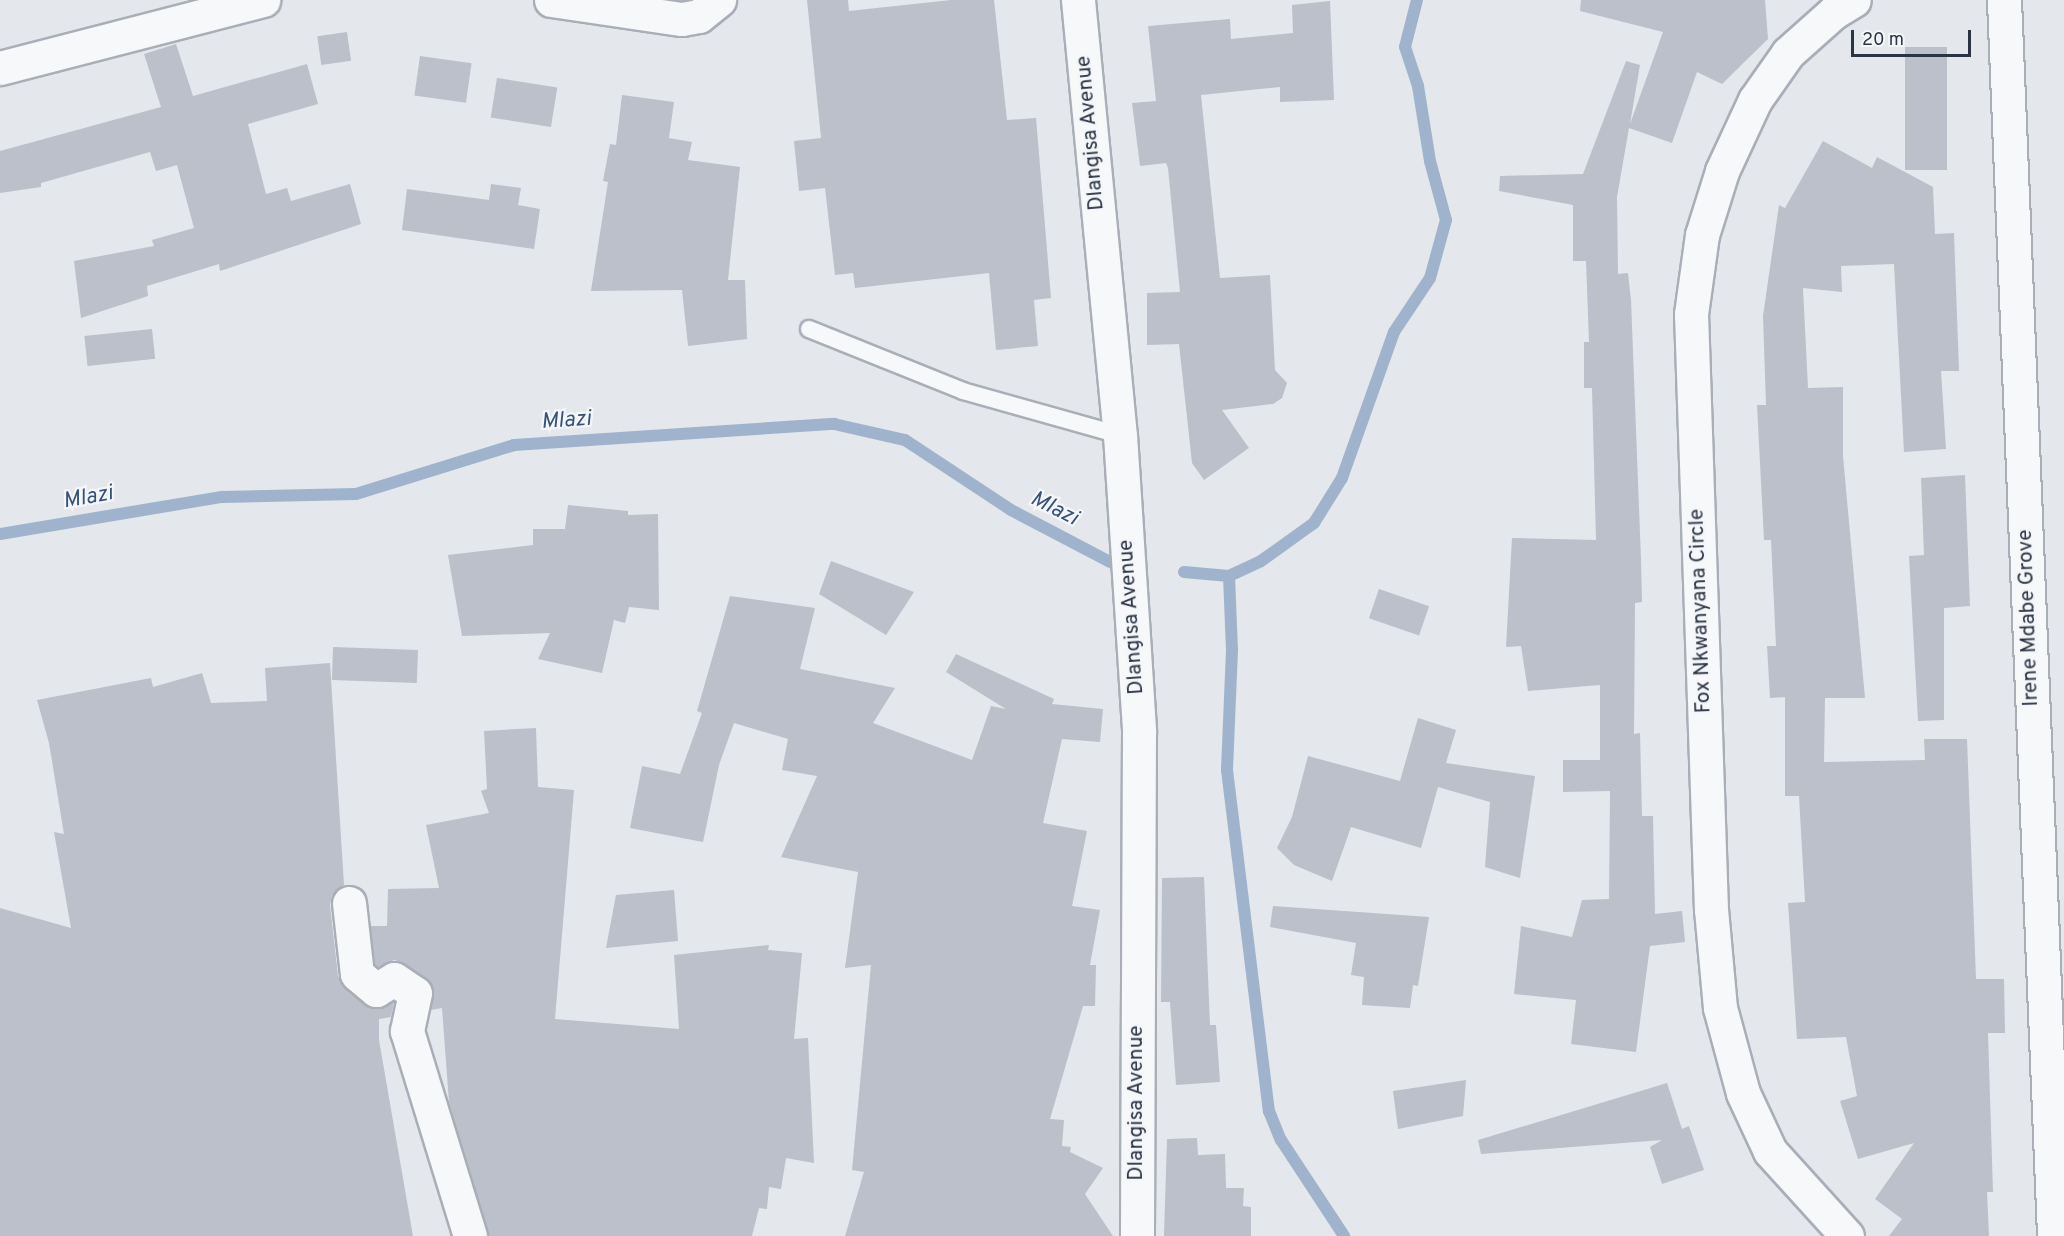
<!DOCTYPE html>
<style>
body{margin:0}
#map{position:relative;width:2064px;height:1236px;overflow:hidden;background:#e4e7ec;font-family:Overpass,sans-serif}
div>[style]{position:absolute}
.stream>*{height:12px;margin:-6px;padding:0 6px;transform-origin:6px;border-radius:6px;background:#9fb4cc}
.building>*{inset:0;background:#bbc0ca;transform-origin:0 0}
.roads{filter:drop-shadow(2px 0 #a9aeb7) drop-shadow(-2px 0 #a9aeb7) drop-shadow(0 2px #a9aeb7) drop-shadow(0 -2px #a9aeb7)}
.lane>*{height:16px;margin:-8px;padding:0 8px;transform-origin:8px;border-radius:8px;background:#f7f8fa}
.street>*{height:33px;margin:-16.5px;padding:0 16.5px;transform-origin:16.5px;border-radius:16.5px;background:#f7f8fa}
span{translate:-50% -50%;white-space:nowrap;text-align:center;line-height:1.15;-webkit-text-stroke:4.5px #f4f6f9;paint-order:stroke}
.street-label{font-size:21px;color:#2b3445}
.water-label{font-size:22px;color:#34527a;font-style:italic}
.scale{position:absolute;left:1851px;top:30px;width:120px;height:27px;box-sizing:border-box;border:3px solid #2b3445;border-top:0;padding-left:8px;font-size:18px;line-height:21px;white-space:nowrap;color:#2b3445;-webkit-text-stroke:4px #f4f6f9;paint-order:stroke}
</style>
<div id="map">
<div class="stream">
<div style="left:0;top:534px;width:225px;rotate:-9.5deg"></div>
<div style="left:222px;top:497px;width:134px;rotate:-1.3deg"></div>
<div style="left:356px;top:494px;width:165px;rotate:-17.2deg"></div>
<div style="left:514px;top:445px;width:321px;rotate:-3.8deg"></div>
<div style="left:834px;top:424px;width:73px;rotate:12.7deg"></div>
<div style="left:905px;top:440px;width:127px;rotate:33.4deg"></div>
<div style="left:1011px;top:510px;width:112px;rotate:27.7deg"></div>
<div style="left:1184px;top:572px;width:45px;rotate:5.1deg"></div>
<div style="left:1229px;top:576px;width:35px;rotate:-25deg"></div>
<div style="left:1261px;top:561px;width:65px;rotate:-35.6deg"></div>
<div style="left:1314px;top:523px;width:53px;rotate:-58.1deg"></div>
<div style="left:1342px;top:478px;width:155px;rotate:-70.4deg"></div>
<div style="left:1394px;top:332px;width:65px;rotate:-56.3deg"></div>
<div style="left:1430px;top:278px;width:60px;rotate:-74.6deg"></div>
<div style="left:1446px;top:220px;width:61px;rotate:-105.2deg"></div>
<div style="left:1430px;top:161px;width:76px;rotate:-99.1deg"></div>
<div style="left:1418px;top:86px;width:41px;rotate:-108.4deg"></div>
<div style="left:1405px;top:47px;width:49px;rotate:-75.7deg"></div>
<div style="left:1229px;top:576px;width:74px;rotate:87.7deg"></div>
<div style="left:1232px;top:650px;width:120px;rotate:92.4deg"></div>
<div style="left:1227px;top:770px;width:344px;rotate:83deg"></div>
<div style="left:1269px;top:1111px;width:31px;rotate:68deg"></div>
<div style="left:1281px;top:1140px;width:115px;rotate:56.7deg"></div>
</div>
<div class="building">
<div style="clip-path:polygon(807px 0,848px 0,849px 11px,951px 0,994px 0,1007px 120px,1036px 118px,1051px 298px,1034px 300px,1038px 346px,996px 350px,989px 273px,855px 288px,853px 273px,835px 275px,825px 188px,799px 191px,794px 141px,821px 138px)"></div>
<div style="clip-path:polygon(1581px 0,1765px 0,1768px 39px,1722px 84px,1697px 72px,1672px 143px,1629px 128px,1617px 197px,1618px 274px,1628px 273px,1631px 300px,1641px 560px,1642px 602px,1635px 603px,1634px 734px,1640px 733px,1642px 816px,1653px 816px,1655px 914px,1682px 911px,1685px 942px,1650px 946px,1636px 1052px,1571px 1044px,1576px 1000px,1514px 994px,1521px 926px,1572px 937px,1582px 900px,1609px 899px,1610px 791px,1563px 792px,1563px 760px,1600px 760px,1600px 685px,1528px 691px,1521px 646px,1506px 647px,1512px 538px,1596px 540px,1592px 388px,1584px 388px,1584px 342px,1589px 342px,1586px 261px,1573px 261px,1573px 205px,1499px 191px,1500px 176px,1583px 174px,1626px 61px,1640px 65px,1630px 124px,1663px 32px,1580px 11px)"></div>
<div style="clip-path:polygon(1330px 1px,1334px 100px,1280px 102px,1280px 87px,1201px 95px,1220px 278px,1270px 275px,1275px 370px,1287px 383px,1282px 398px,1273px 404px,1222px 410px,1249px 448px,1204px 480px,1192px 463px,1179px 344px,1147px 345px,1147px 293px,1180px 292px,1168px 168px,1166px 163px,1140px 166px,1132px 103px,1156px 101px,1148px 26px,1230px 19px,1231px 39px,1293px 33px,1292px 5px)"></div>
<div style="left:347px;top:32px;width:29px;height:30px;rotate:82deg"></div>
<div style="clip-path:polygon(176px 44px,193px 96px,307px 64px,318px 104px,248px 124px,266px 194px,287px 188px,291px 201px,350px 184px,361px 224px,220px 271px,219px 264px,147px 286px,148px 296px,81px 318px,74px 261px,154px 246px,152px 240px,194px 228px,177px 165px,156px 171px,150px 152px,41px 183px,41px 187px,0 193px,0 151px,161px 107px,144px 54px)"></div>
<div style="left:1947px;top:47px;width:123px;height:42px;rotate:90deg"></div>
<div style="left:420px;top:56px;width:52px;height:40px;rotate:8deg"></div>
<div style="left:497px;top:78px;width:61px;height:40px;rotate:9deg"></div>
<div style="clip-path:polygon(622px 95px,674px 102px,669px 138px,692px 142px,688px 160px,740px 167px,728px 280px,745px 280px,747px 339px,688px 346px,682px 290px,591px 291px,608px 182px,603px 181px,610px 144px,616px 145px)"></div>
<div style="clip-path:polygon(1823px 141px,1872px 168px,1877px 157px,1933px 187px,1935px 234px,1954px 233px,1959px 371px,1941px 371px,1946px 449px,1904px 452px,1894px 264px,1841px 266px,1842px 292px,1803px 288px,1808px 388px,1843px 387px,1843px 456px,1865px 698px,1825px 698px,1824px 762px,1925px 760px,1924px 739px,1967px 739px,1976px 979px,2004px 979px,2005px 1033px,1988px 1033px,1993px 1192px,1987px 1192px,1989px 1236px,1889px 1236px,1902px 1219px,1875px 1199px,1914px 1143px,1858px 1159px,1840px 1101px,1857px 1096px,1846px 1037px,1797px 1039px,1788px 903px,1805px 902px,1799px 796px,1785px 796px,1785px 697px,1770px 698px,1767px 646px,1776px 646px,1771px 540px,1764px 540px,1757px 405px,1766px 405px,1763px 316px,1779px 205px,1785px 208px)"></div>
<div style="clip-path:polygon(491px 184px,521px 188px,518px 205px,540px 209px,534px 249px,402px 230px,407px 189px,489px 200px)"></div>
<div style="left:152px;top:329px;width:30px;height:68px;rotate:84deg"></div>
<div style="clip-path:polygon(1965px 475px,1970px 606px,1944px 608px,1944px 720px,1918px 721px,1909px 556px,1924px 555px,1921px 478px)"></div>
<div style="clip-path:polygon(568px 505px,628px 511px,628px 515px,658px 514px,659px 610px,629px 607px,625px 623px,614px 620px,602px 673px,538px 659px,550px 633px,462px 636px,448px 555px,533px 545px,533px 529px,565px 529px)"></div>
<div style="clip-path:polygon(831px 561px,914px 592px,886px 635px,819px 594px)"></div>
<div style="left:1379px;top:589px;width:53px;height:31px;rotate:19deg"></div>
<div style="clip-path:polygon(730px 596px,815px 608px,800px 669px,895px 688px,873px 723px,972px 760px,991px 706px,1006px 709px,946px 672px,956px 654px,1054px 699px,1052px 704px,1103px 709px,1100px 742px,1062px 739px,1043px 823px,1087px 831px,1072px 906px,1100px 910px,1090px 965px,1096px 965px,1095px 1006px,1083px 1006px,1050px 1119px,1064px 1120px,1062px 1146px,1071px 1147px,1070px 1152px,1103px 1168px,1085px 1194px,1113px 1236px,845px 1236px,864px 1172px,852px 1170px,871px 965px,845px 968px,858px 872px,781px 857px,817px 776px,782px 770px,788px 739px,734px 723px,719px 765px,703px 842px,630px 828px,642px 766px,680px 774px,702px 713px,697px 711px)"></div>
<div style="left:418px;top:650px;width:33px;height:85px;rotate:92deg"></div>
<div style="clip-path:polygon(330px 663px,344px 885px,332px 895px,330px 905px,338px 976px,345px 988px,365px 1005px,375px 1009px,394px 1002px,391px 1017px,379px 1019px,379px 1040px,413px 1236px,0 1236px,0 908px,71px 928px,54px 832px,64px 834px,49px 743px,37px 700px,151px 678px,153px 687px,202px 673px,211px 703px,267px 701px,265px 668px)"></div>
<div style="clip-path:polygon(1418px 718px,1456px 730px,1446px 763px,1535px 776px,1520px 878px,1485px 867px,1490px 802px,1438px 787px,1421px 848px,1351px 827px,1332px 881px,1294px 865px,1277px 848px,1292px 817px,1308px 756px,1400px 781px)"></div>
<div style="clip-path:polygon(536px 728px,538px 787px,574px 790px,555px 1019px,679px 1029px,674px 955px,769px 945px,768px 950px,802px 953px,794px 1039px,808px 1038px,814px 1163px,786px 1158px,781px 1189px,769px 1187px,767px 1209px,759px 1208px,752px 1236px,488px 1236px,449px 1102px,442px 1008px,431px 1010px,432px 985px,404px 963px,394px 960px,378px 967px,375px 964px,370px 926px,387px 926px,388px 889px,439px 888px,426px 825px,489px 813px,481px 791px,487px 789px,484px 731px)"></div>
<div style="clip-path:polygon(1204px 877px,1210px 1025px,1216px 1025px,1220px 1082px,1176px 1085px,1170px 1002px,1161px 1002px,1162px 878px)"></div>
<div style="clip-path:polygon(674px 890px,678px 941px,606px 948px,616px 895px)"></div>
<div style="clip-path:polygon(1273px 906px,1429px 917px,1418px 986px,1413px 985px,1410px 1008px,1362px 1005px,1364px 977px,1351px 975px,1356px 943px,1270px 927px)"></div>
<div style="clip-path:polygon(1466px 1080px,1463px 1116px,1398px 1129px,1393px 1091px)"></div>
<div style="clip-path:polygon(1667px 1083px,1682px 1129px,1689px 1126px,1704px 1170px,1662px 1184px,1650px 1147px,1662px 1140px,1481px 1154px,1478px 1140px)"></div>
<div style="clip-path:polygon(1197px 1138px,1198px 1155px,1225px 1154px,1226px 1188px,1244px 1188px,1243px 1206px,1251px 1207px,1251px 1236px,1164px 1236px,1167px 1139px)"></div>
</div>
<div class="roads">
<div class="lane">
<div style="left:809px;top:329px;width:166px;rotate:21.9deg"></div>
<div style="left:963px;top:391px;width:163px;rotate:15.7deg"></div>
</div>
<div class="street">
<div style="left:551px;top:0;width:132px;rotate:8.3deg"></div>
<div style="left:682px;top:19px;width:17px;rotate:-10deg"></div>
<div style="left:699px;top:16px;width:26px;rotate:-39deg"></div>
<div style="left:1078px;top:0;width:437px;rotate:84.5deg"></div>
<div style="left:1120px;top:435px;width:298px;rotate:86.3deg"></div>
<div style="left:1139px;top:732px;width:504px;rotate:90.23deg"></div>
<div style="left:2004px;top:0;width:1237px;rotate:87.68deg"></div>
<div style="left:0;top:68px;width:272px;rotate:-14.5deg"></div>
<div style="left:349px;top:903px;width:71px;rotate:83.6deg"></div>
<div style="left:357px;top:974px;width:25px;rotate:40deg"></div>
<div style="left:376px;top:990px;width:21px;rotate:-31deg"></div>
<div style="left:394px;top:979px;width:25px;rotate:34deg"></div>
<div style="left:415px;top:993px;width:39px;rotate:102deg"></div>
<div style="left:407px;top:1031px;width:214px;rotate:72.9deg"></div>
<div style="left:1847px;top:1236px;width:115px;rotate:-132.2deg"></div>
<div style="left:1770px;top:1151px;width:64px;rotate:-115deg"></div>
<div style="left:1743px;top:1093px;width:88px;rotate:-105.1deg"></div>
<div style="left:1720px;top:1008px;width:98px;rotate:-95.2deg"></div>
<div style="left:1711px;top:910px;width:596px;rotate:-91.92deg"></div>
<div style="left:1691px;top:314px;width:80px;rotate:-82.1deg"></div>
<div style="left:1702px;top:235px;width:67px;rotate:-72.6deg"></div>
<div style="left:1722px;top:171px;width:78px;rotate:-65.1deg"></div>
<div style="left:1755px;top:100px;width:57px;rotate:-54.9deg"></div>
<div style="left:1788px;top:53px;width:62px;rotate:-41.7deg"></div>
<div style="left:1834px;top:12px;width:23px;rotate:-31deg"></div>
</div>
</div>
<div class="street-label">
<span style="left:1091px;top:133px;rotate:-95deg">Dlangisa Avenue</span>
<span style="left:1701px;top:611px;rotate:-92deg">Fox Nkwanyana Circle</span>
<span style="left:1132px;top:617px;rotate:-94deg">Dlangisa Avenue</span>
<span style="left:2029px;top:618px;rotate:-92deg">Irene Mdabe Grove</span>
<span style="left:1137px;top:1103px;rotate:-90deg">Dlangisa Avenue</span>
</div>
<div class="water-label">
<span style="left:566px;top:421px;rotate:-4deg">Mlazi</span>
<span style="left:88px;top:498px;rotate:-10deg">Mlazi</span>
<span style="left:1054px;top:509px;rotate:27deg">Mlazi</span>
</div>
<div class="scale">20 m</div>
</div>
